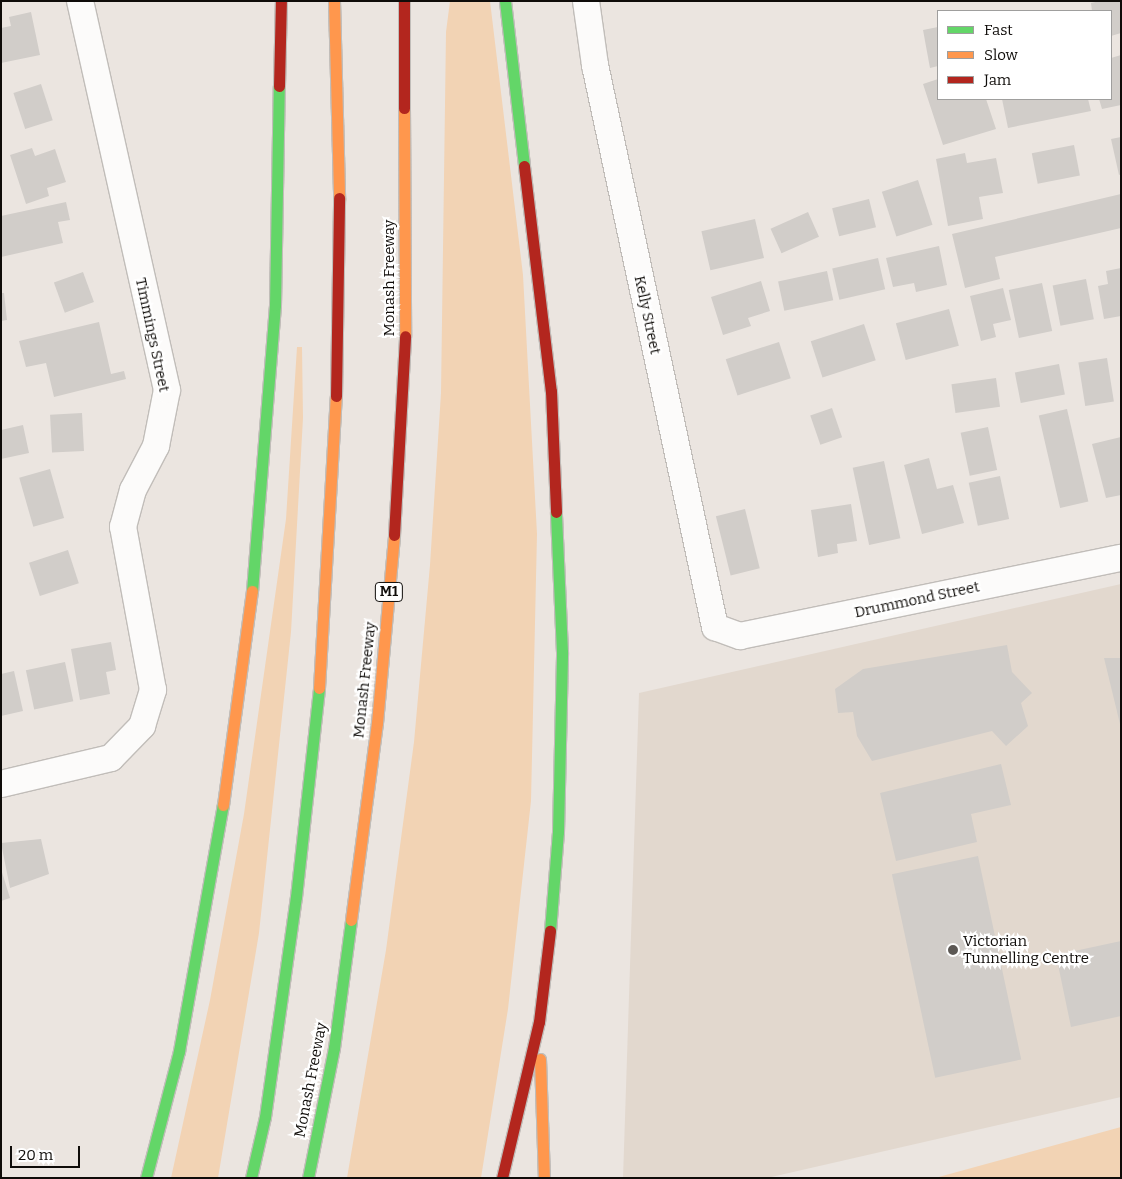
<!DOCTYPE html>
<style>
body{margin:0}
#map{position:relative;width:1122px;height:1179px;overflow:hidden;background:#ebe5e0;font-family:Bitter,serif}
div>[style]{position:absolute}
.built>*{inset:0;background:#e2d8ce}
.green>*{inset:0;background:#f2d3b4}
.building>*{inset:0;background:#d1cdc9;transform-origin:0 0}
.roads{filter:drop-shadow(1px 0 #c1bdb9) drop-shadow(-1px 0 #c1bdb9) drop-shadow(0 1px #c1bdb9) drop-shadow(0 -1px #c1bdb9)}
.street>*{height:26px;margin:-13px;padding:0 13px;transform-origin:13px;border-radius:13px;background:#fcfbfa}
.fast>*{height:11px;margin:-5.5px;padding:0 5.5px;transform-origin:5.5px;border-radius:5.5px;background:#63d668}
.slow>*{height:11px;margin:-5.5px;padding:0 5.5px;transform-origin:5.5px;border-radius:5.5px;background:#ff974d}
.jam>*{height:11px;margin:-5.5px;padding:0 5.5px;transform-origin:5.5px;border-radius:5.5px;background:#b3261e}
.dots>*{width:14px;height:14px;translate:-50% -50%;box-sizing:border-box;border:2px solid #fff;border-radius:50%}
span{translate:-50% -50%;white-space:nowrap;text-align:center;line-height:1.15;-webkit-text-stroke:4.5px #fff;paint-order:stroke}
.shield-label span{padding:1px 4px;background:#fff;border:1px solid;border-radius:4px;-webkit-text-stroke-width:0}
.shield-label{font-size:14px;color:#0f0c09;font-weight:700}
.street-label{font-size:15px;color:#0f0c09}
.poi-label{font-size:15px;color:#0f0c09}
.left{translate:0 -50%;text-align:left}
.frame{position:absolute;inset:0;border:2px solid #0f0c09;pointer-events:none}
.legend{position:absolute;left:937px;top:10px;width:175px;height:90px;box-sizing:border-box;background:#fff;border:1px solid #9f9e9d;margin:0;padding:6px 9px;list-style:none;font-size:15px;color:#0f0c09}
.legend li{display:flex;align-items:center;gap:10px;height:25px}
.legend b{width:25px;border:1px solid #9f9e9d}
.scale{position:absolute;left:10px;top:1146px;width:70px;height:22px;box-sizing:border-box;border:2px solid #0f0c09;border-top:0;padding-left:6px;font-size:15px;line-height:18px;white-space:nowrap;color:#0f0c09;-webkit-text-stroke:4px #fff;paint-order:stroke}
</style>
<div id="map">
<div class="built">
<div style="clip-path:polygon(1121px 584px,1121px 1097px,767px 1178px,623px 1178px,639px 693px)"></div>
</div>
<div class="green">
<div style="clip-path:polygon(450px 1px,490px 1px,523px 275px,537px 534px,531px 801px,508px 1009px,481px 1178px,347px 1178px,386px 950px,414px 742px,430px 565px,441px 393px,446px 32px)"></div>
<div style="clip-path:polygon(297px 347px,302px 347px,303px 418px,291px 632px,259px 933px,218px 1178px,171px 1178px,210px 1000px,244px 814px,286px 519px)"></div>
<div style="clip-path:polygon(1121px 1127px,1121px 1178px,935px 1178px)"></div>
</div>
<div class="building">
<div style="clip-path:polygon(1100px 1px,1121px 1px,1121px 33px,1111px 36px,1111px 11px,1092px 11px,1091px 3px)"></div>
<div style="clip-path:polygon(31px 12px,40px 55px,1px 63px,1px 28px,11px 26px,9px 17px)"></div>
<div style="clip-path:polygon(938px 27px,938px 66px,930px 68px,923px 30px)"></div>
<div style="clip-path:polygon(1121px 55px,1121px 105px,1102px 109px,1099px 99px,1111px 99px,1111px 58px)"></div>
<div style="clip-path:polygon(938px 79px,938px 99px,986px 99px,996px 129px,943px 145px,923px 84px)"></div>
<div style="left:41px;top:84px;width:38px;height:29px;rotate:72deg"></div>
<div style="clip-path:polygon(1002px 99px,1088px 99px,1091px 111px,1008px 128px)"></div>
<div style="clip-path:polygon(1121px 137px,1121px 174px,1119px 175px,1111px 139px)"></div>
<div style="left:1074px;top:145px;width:31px;height:43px;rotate:79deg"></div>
<div style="clip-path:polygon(32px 148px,35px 156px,55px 149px,66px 182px,47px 188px,49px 196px,26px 204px,10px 155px)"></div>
<div style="clip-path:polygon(965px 153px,967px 163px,996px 158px,1003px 193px,979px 197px,983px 219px,948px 226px,936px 159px)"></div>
<div style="left:918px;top:180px;width:47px;height:38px;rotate:72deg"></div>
<div style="clip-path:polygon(1121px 194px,1121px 228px,995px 257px,1000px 279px,965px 288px,952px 234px)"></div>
<div style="left:869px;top:199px;width:29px;height:38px;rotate:76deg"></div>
<div style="clip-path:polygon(66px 202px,70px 220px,58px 222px,63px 243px,1px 257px,1px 216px)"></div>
<div style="left:808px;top:212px;width:27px;height:41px;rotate:66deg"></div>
<div style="left:755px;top:219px;width:40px;height:55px;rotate:77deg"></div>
<div style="clip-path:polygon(939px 246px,947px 285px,916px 292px,914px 283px,893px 287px,886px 258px)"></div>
<div style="left:878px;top:258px;width:32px;height:47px;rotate:77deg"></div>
<div style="clip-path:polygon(1121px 268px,1121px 316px,1104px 319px,1098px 286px,1108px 284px,1106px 271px)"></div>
<div style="left:827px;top:271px;width:30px;height:50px;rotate:78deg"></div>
<div style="left:83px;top:272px;width:32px;height:31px;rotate:70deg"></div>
<div style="left:1086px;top:279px;width:41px;height:34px;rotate:79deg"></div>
<div style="clip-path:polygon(761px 281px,770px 311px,748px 318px,751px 326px,723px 335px,711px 297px)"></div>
<div style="left:1042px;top:283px;width:49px;height:34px;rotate:78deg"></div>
<div style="clip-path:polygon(1003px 288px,1011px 320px,993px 324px,996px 337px,981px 341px,970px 296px)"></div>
<div style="clip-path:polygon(1px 293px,4px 293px,7px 320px,1px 321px)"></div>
<div style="left:949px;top:309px;width:38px;height:55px;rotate:75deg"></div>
<div style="clip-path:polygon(99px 322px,111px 374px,124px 371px,126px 379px,54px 397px,46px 363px,26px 367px,19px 341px)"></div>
<div style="left:864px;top:324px;width:38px;height:56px;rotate:72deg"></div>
<div style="left:779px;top:342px;width:38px;height:56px;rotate:72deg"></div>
<div style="left:1107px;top:358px;width:44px;height:29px;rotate:81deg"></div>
<div style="left:1059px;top:364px;width:31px;height:45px;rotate:79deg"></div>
<div style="left:996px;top:378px;width:29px;height:45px;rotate:82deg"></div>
<div style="left:832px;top:408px;width:31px;height:23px;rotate:71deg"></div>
<div style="left:1067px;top:409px;width:95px;height:29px;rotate:77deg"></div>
<div style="left:82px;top:413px;width:38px;height:32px;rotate:87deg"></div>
<div style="clip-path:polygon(23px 425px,29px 453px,1px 459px,1px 430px)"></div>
<div style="left:988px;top:427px;width:44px;height:28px;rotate:78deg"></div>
<div style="clip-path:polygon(1121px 437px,1121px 495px,1106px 498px,1092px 444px)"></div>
<div style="clip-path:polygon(929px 458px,937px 489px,953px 485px,964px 523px,922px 534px,904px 465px)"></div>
<div style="left:884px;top:461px;width:79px;height:32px;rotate:78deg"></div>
<div style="left:50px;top:469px;width:51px;height:32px;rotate:74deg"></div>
<div style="left:1000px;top:476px;width:44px;height:32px;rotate:78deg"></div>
<div style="clip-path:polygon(851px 504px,857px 541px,837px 544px,838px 553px,818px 557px,811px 510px)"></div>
<div style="left:745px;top:509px;width:61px;height:30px;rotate:76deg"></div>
<div style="left:68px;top:550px;width:35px;height:41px;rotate:72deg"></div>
<div style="clip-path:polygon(111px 642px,116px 670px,106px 672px,110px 694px,80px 700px,71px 649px)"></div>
<div style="clip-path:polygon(1007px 645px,1012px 672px,1032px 693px,1021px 703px,1028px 726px,1006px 746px,992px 731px,872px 761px,857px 736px,853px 712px,838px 713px,835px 689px,863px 669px)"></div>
<div style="clip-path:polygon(1104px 658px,1121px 658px,1121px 724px,1120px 724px)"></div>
<div style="left:65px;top:662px;width:40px;height:40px;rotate:78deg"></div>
<div style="clip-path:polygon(14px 671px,23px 711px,1px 716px,1px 674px)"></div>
<div style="clip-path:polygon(1001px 764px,1011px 805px,971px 814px,977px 842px,896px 861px,880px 793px)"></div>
<div style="clip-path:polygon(41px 839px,49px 874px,10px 888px,1px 843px)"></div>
<div style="left:978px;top:856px;width:208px;height:88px;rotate:78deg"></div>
<div style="clip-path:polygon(1px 869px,10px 898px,1px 901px)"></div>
<div style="clip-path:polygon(1121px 941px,1121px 1016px,1071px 1027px,1056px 955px)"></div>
</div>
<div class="roads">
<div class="street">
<div style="left:586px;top:1px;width:65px;rotate:82deg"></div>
<div style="left:595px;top:65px;width:575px;rotate:77.95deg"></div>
<div style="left:715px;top:627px;width:27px;rotate:20deg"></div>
<div style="left:740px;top:636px;width:389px;rotate:-11.6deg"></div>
<div style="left:1px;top:784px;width:113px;rotate:-13.3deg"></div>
<div style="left:111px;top:758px;width:45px;rotate:-45.9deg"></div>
<div style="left:142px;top:726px;width:38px;rotate:-73deg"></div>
<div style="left:153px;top:690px;width:166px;rotate:-100.4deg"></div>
<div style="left:123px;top:527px;width:38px;rotate:-75deg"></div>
<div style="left:133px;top:490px;width:50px;rotate:-62.4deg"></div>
<div style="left:156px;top:446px;width:57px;rotate:-78.9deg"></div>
<div style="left:167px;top:390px;width:399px;rotate:-102.6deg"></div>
</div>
<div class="fast">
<div style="left:505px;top:1px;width:166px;rotate:83.4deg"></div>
<div style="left:252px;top:591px;width:287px;rotate:-85.4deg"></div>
<div style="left:275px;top:305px;width:219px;rotate:-89deg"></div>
<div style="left:550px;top:931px;width:99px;rotate:-85.4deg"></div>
<div style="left:558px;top:832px;width:180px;rotate:-88.7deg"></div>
<div style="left:562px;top:652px;width:140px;rotate:-92.5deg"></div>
<div style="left:146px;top:1178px;width:131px;rotate:-75.4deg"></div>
<div style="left:179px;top:1051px;width:250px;rotate:-79.9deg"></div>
<div style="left:251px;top:1178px;width:63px;rotate:-77.1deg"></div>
<div style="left:265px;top:1117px;width:222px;rotate:-82deg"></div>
<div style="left:296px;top:897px;width:210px;rotate:-83.7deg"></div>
<div style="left:308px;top:1178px;width:133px;rotate:-78.7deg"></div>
<div style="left:334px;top:1048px;width:129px;rotate:-82.4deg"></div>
</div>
<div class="slow">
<div style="left:334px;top:1px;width:197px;rotate:88.5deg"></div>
<div style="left:404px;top:108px;width:228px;rotate:89.7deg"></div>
<div style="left:319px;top:688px;width:292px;rotate:-86.7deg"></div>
<div style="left:223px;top:805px;width:216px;rotate:-82.3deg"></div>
<div style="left:351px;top:920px;width:199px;rotate:-82.5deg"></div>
<div style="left:377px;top:723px;width:189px;rotate:-84.8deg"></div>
<div style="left:540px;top:1059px;width:119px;rotate:88.1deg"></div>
</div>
<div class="jam">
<div style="left:404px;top:1px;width:107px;rotate:90deg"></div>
<div style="left:279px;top:86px;width:85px;rotate:-88.7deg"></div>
<div style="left:524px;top:166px;width:227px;rotate:83.2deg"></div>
<div style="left:551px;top:391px;width:121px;rotate:87.6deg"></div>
<div style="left:336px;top:396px;width:198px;rotate:-89.1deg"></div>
<div style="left:394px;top:535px;width:199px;rotate:-86.8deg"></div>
<div style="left:502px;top:1178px;width:160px;rotate:-76.7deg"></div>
<div style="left:539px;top:1022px;width:92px;rotate:-83.1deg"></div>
</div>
</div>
<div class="dots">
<div style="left:953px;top:950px;background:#5c5854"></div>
</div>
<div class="shield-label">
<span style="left:389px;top:592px">M1</span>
</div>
<div class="street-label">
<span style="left:390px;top:278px;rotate:-90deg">Monash Freeway</span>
<span style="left:647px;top:315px;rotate:78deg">Kelly Street</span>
<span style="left:152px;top:335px;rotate:78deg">Timmings Street</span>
<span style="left:917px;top:600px;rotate:-12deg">Drummond Street</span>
<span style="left:365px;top:680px;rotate:-84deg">Monash Freeway</span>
<span style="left:311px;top:1080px;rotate:-79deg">Monash Freeway</span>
</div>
<div class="poi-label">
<span class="left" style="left:963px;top:950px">Victorian<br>Tunnelling Centre</span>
</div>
<div class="frame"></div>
<ul class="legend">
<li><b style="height:6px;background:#63d668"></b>Fast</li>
<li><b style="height:6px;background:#ff974d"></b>Slow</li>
<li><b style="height:6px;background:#b3261e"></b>Jam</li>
</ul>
<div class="scale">20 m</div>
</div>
